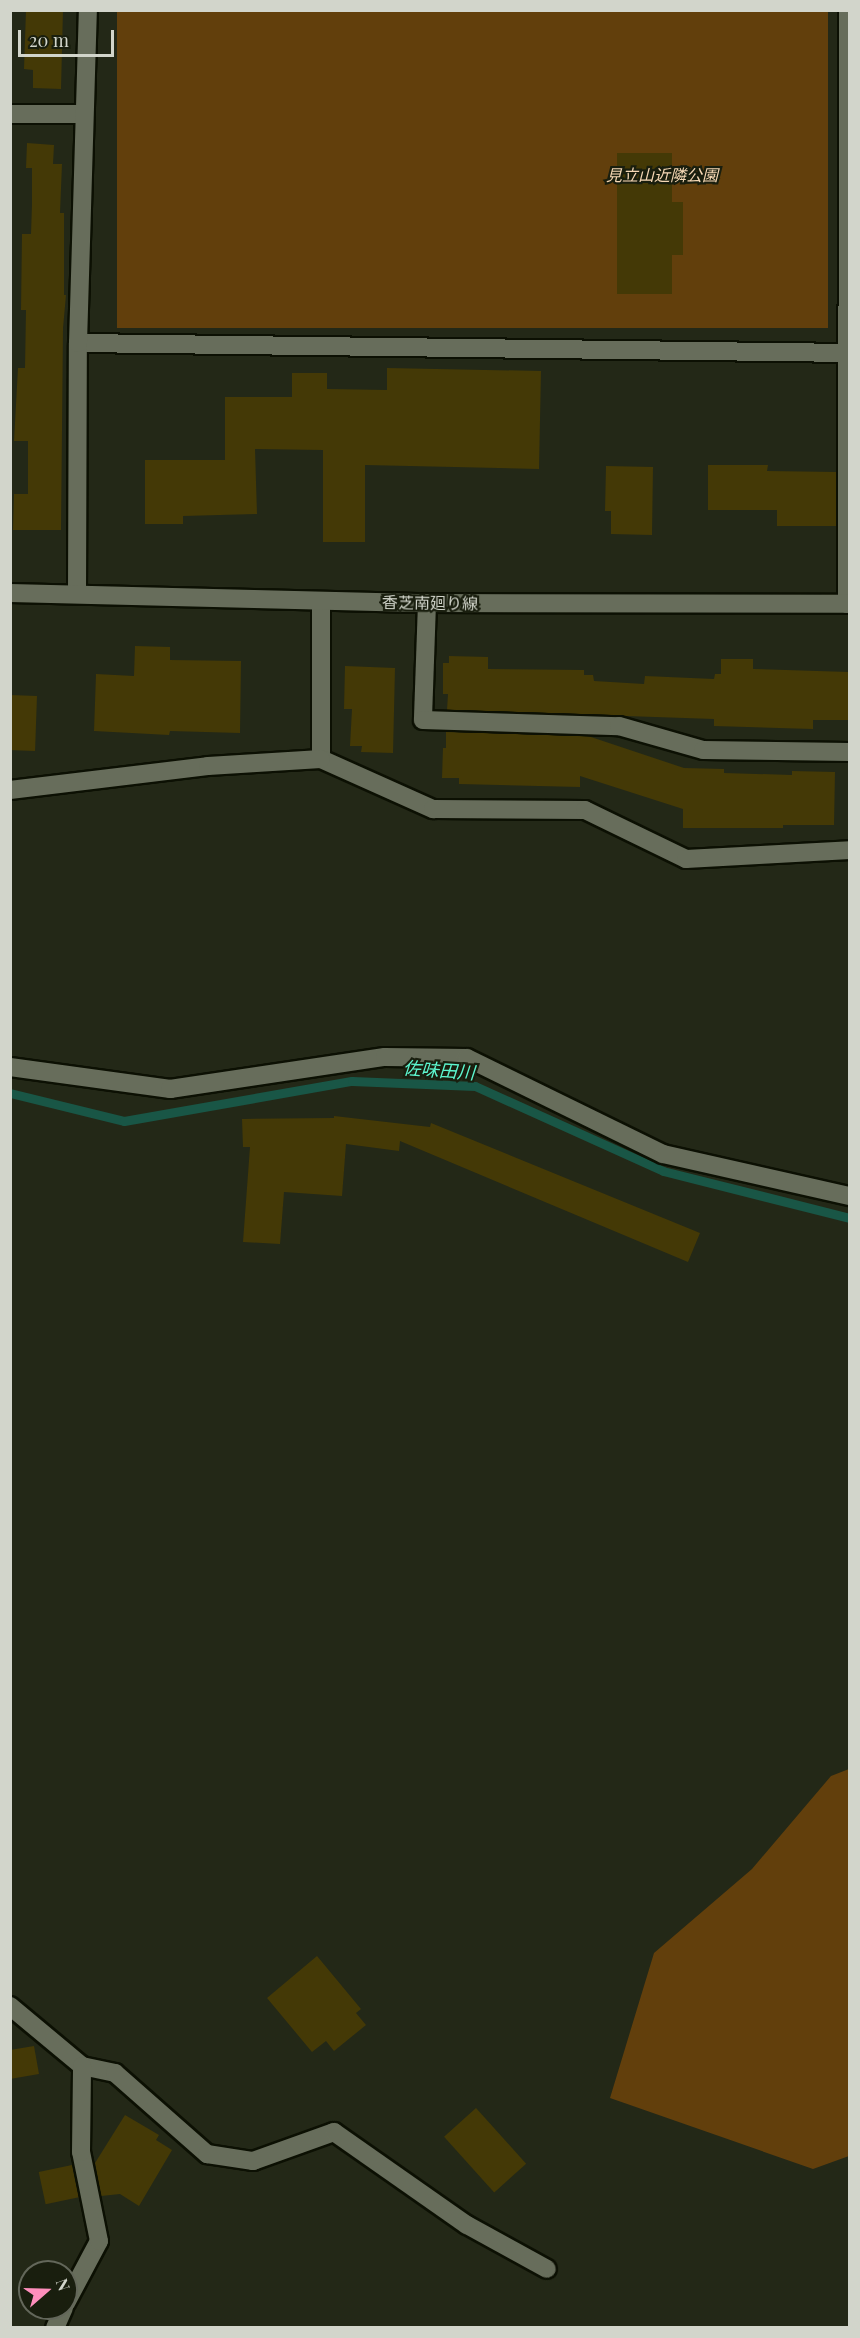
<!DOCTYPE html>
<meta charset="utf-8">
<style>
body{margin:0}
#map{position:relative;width:860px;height:2338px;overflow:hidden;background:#232817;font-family:"Playfair Display","Noto Sans JP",serif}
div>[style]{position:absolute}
.green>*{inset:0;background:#623f0c;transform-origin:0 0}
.stream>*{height:9px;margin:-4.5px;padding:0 4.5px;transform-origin:4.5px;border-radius:4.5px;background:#195646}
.building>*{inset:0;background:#443906;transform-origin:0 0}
.roads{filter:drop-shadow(2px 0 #0c1003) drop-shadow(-2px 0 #0c1003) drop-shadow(0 2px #0c1003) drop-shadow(0 -2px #0c1003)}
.street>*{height:18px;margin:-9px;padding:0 9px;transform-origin:9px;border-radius:9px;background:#676d5b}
.secondary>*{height:18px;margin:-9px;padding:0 9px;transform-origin:9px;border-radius:9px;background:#676d5b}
span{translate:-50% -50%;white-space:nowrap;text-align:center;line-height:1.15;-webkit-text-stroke:4.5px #191e0e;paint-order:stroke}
.park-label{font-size:16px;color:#f5d7b4;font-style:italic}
.street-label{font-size:16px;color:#d2d5cb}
.water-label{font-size:18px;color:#5df6cf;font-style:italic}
.frame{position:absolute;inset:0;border:12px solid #d2d5cb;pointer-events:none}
.north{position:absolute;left:18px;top:2260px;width:60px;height:60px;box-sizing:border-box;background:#191e0e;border:2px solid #63675a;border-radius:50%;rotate:70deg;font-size:16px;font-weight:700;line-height:24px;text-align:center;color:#d2d5cb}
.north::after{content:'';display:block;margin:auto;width:21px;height:27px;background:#fe8ebc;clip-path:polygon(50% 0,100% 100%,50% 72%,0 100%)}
.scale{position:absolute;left:18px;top:30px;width:96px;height:27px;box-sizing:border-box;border:3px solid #d2d5cb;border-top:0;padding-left:8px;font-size:18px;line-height:21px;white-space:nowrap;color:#d2d5cb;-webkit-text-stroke:4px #191e0e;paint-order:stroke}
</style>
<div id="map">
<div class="green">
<div style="left:117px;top:11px;width:711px;height:317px"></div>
<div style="clip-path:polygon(849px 1769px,849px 2156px,813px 2169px,610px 2098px,654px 1953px,752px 1869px,831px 1776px)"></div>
</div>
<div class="stream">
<div style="left:10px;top:1093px;width:117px;rotate:13.8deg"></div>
<div style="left:124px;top:1121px;width:231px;rotate:-10deg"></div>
<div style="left:352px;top:1081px;width:123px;rotate:2.3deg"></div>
<div style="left:475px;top:1086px;width:206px;rotate:24.3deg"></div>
<div style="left:663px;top:1171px;width:193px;rotate:14.1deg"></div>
</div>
<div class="building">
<div style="clip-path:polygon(26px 10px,63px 10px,61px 89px,33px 88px,33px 70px,24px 69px)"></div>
<div style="clip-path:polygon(27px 143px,54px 145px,53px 164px,62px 164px,60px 213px,64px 213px,64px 295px,66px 295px,63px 328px,61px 530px,13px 530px,14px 494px,28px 494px,28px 441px,14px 441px,18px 368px,25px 368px,26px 310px,21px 310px,22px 234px,31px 234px,32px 204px,32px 168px,26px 168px)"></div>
<div style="clip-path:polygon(617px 153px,672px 153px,672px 202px,683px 202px,683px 255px,672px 255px,672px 294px,617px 294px)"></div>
<div style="clip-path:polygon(387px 368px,541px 371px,539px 469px,365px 465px,365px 542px,323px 542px,323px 450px,255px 449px,257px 514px,183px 516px,183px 524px,145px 524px,145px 460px,225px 460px,225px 397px,292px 397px,292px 373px,327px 373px,327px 389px,387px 390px)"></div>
<div style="clip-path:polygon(708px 465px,768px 465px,767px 471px,836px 472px,836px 526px,777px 526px,777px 510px,708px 510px)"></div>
<div style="clip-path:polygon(606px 466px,653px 467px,652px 535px,611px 534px,611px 511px,605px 511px)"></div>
<div style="clip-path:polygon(135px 646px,170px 647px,170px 660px,241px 661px,240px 733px,170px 731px,169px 735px,94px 731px,96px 674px,134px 676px)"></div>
<div style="clip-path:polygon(449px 656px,488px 657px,488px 669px,584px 670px,584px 675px,593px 675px,594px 681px,644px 684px,645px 676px,714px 679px,715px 674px,721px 674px,721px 659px,753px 659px,753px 669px,849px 672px,849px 720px,813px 720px,813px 729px,714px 726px,714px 719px,447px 710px,448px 694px,443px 694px,443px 663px,449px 663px)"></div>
<div style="clip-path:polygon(345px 666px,395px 668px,393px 753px,361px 752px,362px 746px,350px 746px,352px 709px,344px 709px)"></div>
<div style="left:10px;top:695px;width:27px;height:55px;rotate:2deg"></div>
<div style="clip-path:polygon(446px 732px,588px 736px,684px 768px,724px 769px,724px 773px,792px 775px,792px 771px,835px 772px,834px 825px,783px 825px,783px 828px,683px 828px,683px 809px,580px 776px,580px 787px,459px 784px,459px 778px,442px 778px,443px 748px,446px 748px)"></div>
<div style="clip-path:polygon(334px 1116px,430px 1127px,431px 1123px,700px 1233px,688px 1262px,400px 1141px,399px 1151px,346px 1144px,342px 1196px,284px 1192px,280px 1244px,243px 1242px,250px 1147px,243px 1147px,242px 1119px,334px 1118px)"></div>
<div style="clip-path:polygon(317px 1956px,361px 2009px,356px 2013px,366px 2025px,334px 2051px,326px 2041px,312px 2052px,267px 1998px)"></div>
<div style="clip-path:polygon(34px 2046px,39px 2074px,10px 2079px,10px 2050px)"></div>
<div style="left:476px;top:2108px;width:75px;height:43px;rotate:48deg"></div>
<div style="clip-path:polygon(125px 2115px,159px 2135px,156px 2140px,172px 2150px,139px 2206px,120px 2194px,101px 2196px,95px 2163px)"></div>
<div style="left:72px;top:2165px;width:33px;height:34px;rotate:78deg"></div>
</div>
<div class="roads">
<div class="street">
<div style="left:10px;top:114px;width:74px"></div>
<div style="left:78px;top:343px;width:772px;rotate:0.74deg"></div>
<div style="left:77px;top:593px;width:250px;rotate:-89.8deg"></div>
<div style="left:78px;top:343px;width:333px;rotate:-88.3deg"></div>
<div style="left:321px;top:601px;width:158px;rotate:90deg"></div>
<div style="left:321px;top:759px;width:123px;rotate:24.1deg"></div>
<div style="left:433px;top:809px;width:152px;rotate:0.4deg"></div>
<div style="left:585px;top:810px;width:112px;rotate:25.9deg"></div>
<div style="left:686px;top:859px;width:164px;rotate:-3.1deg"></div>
<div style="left:427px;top:603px;width:117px;rotate:92deg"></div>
<div style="left:423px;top:720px;width:196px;rotate:1.8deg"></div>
<div style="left:619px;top:726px;width:87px;rotate:15.9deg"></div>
<div style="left:703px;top:750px;width:147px;rotate:0.8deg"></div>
<div style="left:847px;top:604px;width:594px;rotate:-89.9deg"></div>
<div style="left:10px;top:790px;width:199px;rotate:-6.9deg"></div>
<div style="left:208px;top:766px;width:113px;rotate:-3.5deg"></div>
<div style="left:10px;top:1067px;width:162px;rotate:7.8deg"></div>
<div style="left:170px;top:1089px;width:217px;rotate:-8.5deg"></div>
<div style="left:385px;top:1057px;width:82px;rotate:0.7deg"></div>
<div style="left:467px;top:1058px;width:218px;rotate:26.1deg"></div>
<div style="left:663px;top:1154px;width:192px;rotate:12.7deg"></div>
<div style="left:10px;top:2006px;width:94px;rotate:39.8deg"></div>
<div style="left:82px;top:2066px;width:34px;rotate:12deg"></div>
<div style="left:115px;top:2073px;width:123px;rotate:41.4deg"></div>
<div style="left:207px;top:2154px;width:47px;rotate:8.7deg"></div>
<div style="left:253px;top:2161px;width:86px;rotate:-19.7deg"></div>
<div style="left:334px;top:2132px;width:162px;rotate:35deg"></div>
<div style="left:467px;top:2225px;width:91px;rotate:28.8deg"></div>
<div style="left:66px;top:2303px;width:70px;rotate:-62deg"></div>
<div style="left:99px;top:2241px;width:91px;rotate:-101.4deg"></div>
<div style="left:81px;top:2152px;width:86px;rotate:-89.3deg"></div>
<div style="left:55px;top:2328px;width:22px;rotate:-66deg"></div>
</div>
<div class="secondary">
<div style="left:10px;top:593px;width:417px;rotate:1.4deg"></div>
<div style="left:427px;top:603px;width:423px;rotate:0.1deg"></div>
</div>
</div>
<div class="park-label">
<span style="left:662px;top:175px">見立山近隣公園</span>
</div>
<div class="street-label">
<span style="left:430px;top:603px;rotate:1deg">香芝南廻り線</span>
</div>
<div class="water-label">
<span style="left:439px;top:1070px;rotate:4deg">佐味田川</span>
</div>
<div class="frame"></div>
<div class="north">N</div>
<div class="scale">20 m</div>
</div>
